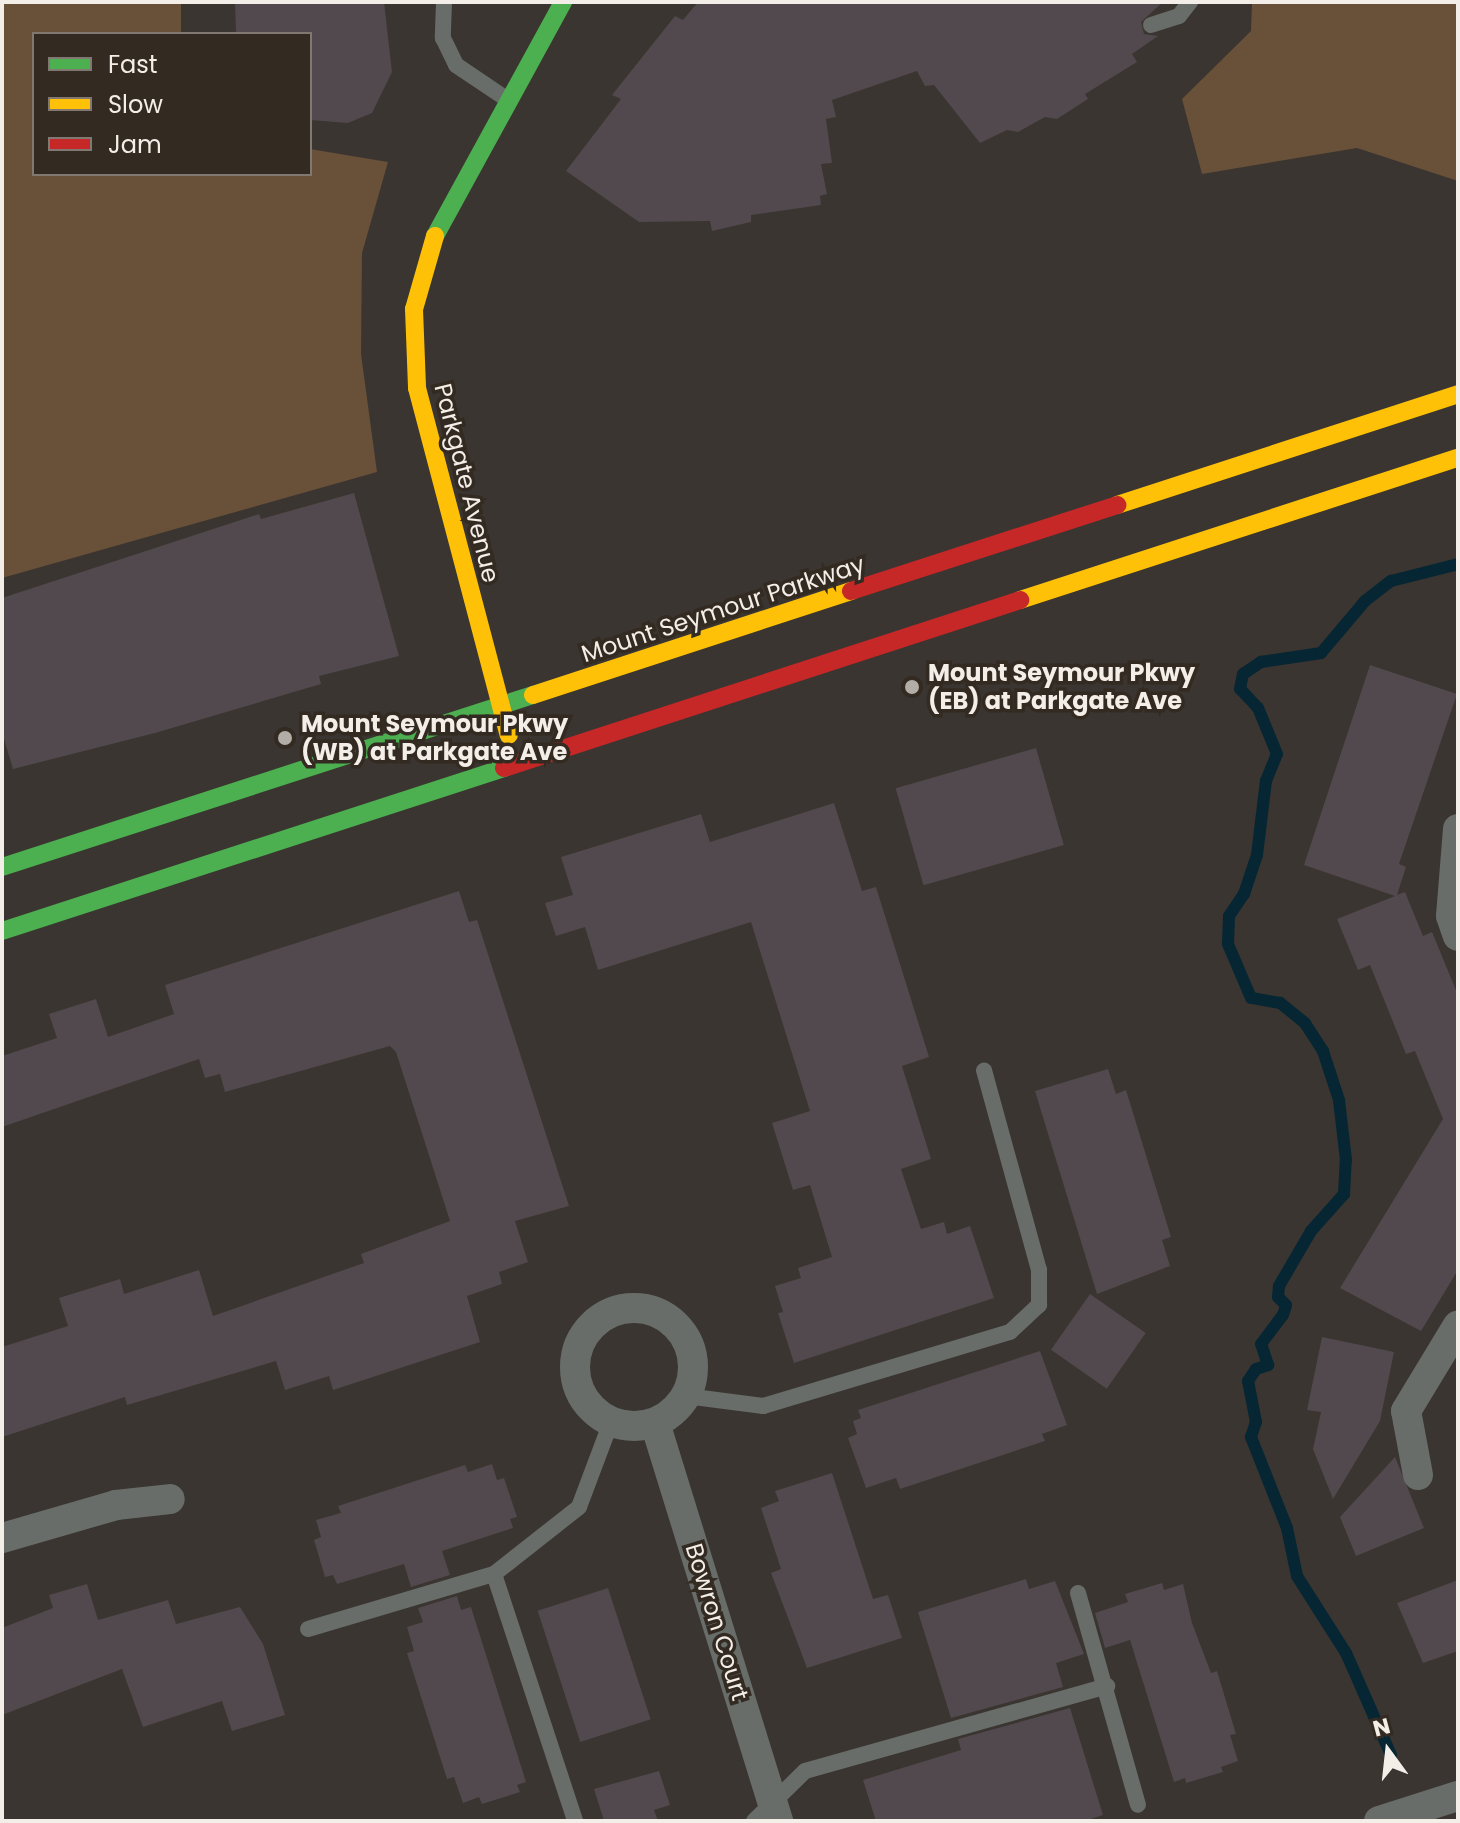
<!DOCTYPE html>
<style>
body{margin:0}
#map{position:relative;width:1460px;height:1823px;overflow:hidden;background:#3a3530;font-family:Poppins,sans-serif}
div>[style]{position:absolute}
.green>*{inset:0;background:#685039}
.stream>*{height:12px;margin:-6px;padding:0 6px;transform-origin:6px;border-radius:6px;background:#062633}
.building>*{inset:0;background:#51494d;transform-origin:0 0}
.lane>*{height:16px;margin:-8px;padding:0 8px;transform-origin:8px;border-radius:8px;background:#686d6a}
.street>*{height:30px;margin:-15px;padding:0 15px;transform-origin:15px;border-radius:15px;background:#686d6a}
.street>.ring{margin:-15px;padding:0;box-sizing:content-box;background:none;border:30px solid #686d6a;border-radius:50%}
.fast>*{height:18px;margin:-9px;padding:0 9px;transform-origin:9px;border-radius:9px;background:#4caf50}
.slow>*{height:18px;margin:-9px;padding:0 9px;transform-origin:9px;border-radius:9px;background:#ffc107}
.jam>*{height:18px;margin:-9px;padding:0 9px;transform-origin:9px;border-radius:9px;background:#c62828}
.dots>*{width:22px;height:22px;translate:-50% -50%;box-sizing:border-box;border:4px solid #332a22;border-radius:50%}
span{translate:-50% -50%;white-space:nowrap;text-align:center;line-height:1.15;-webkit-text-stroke:7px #332a22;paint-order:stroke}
.street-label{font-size:24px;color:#f4eee8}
.poi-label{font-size:24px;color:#f4eee8;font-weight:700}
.left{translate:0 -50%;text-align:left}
.frame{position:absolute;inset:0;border:4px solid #f4eee8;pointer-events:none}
.legend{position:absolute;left:32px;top:32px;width:280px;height:144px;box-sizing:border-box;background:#332a22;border:2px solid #807871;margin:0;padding:10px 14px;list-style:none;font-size:24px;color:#f4eee8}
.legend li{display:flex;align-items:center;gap:16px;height:40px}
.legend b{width:40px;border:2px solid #807871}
.north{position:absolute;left:1348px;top:1711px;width:80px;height:80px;-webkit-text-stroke:6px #332a22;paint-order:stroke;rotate:345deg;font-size:22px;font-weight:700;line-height:32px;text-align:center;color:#f4eee8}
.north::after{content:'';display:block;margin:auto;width:28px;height:36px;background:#f4eee8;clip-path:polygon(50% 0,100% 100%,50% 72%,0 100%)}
</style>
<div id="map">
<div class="green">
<div style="clip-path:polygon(2px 2px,181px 2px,181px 34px,34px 34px,34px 174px,310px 174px,310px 149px,388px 162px,362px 253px,361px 354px,377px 472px,2px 578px)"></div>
<div style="clip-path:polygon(1252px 2px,1458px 2px,1458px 181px,1357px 148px,1202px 174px,1182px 99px,1251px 31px)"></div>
</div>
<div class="stream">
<div style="left:1391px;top:1755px;width:111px;rotate:-113.8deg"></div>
<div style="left:1346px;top:1653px;width:91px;rotate:-122.5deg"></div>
<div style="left:1297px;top:1576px;width:49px;rotate:-101.8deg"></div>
<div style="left:1287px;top:1528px;width:98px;rotate:-111.6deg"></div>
<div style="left:1251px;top:1437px;width:16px;rotate:-72deg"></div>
<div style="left:1256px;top:1422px;width:42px;rotate:-101deg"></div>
<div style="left:1248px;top:1381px;width:14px;rotate:-56deg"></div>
<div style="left:1256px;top:1369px;width:13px;rotate:-18deg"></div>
<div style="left:1268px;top:1365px;width:22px;rotate:-108deg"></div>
<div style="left:1261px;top:1344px;width:36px;rotate:-53deg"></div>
<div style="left:1283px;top:1315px;width:10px;rotate:-73deg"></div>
<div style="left:1286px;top:1305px;width:11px;rotate:-135deg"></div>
<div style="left:1278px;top:1297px;width:11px;rotate:-85deg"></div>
<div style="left:1279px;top:1286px;width:64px;rotate:-59.8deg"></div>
<div style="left:1311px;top:1231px;width:50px;rotate:-48.3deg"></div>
<div style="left:1344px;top:1194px;width:34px;rotate:-87deg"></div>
<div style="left:1346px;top:1160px;width:60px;rotate:-96.7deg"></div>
<div style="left:1339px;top:1100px;width:52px;rotate:-108.1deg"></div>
<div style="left:1323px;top:1051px;width:33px;rotate:-123deg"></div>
<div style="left:1305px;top:1023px;width:32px;rotate:-141deg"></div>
<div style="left:1280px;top:1003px;width:29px;rotate:-170deg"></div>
<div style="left:1251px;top:998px;width:59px;rotate:-113.1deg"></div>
<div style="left:1228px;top:944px;width:28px;rotate:-88deg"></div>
<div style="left:1229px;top:916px;width:27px;rotate:-56deg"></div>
<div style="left:1244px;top:894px;width:41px;rotate:-71.6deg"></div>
<div style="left:1257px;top:855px;width:75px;rotate:-83.1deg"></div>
<div style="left:1266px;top:781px;width:29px;rotate:-68deg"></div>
<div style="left:1277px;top:754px;width:50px;rotate:-112.4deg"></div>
<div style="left:1258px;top:708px;width:26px;rotate:-133deg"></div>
<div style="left:1240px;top:689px;width:15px;rotate:-79deg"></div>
<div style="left:1243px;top:674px;width:22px;rotate:-34deg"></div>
<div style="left:1261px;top:662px;width:61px;rotate:-8.5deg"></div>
<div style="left:1321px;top:653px;width:68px;rotate:-49.8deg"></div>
<div style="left:1365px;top:601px;width:33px;rotate:-38deg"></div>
<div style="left:1391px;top:581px;width:69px;rotate:-14.2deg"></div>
</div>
<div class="building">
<div style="clip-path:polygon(235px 2px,384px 2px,392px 72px,372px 113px,348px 123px,310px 120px,310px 34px,236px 34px)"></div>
<div style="clip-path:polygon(698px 2px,1163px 2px,1141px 22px,1144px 34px,1158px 36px,1132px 54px,1137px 62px,1085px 94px,1088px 99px,1057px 119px,1045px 117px,1018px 132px,1007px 130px,980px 143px,934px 85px,925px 86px,917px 71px,832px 100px,836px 117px,826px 119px,832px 163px,821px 164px,827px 194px,820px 196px,821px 205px,751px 215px,751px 222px,712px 231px,710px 221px,639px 222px,566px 171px,621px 99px,612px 95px,675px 16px,683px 20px)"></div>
<div style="clip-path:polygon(354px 493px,399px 656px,319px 676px,321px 684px,155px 733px,13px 769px,2px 732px,2px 598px,259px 514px,261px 519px)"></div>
<div style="clip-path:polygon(1370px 665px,1457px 694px,1399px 864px,1406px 867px,1397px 895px,1405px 892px,1423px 936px,1432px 932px,1458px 995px,1458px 1270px,1421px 1331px,1340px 1288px,1443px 1119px,1415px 1051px,1406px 1054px,1370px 965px,1358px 970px,1337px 919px,1395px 896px,1304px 865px)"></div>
<div style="left:1036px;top:748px;width:101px;height:146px;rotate:74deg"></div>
<div style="clip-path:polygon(834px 803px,862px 891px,876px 887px,929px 1057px,902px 1066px,931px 1159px,901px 1169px,921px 1229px,944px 1222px,947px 1234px,970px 1226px,994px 1298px,794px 1363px,778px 1313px,783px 1312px,775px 1286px,801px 1278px,798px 1268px,832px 1257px,810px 1185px,793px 1190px,772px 1123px,810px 1111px,751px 922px,598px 970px,585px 927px,556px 936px,545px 903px,573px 895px,561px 857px,701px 814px,710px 842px)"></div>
<div style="clip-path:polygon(459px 891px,469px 922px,477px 920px,569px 1206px,515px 1221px,528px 1262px,499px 1272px,502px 1284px,467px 1296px,480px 1342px,333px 1390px,329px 1376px,285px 1390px,276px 1361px,127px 1405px,125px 1397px,2px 1437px,2px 1347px,68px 1326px,59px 1298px,120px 1279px,124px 1294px,199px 1270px,213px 1316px,358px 1265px,364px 1263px,361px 1254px,450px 1221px,396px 1052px,390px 1046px,225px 1092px,220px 1074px,205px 1078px,199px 1059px,2px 1127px,2px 1056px,57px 1038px,49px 1014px,96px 999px,108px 1037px,174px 1014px,165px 985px)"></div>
<div style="clip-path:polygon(1108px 1069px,1116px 1094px,1126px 1090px,1171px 1237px,1162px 1240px,1170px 1266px,1097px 1294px,1035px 1091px)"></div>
<div style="left:1090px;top:1294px;width:68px;height:68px;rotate:35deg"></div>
<div style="clip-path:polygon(1322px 1337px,1394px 1352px,1380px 1421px,1333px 1499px,1313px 1449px,1321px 1412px,1307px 1410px)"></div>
<div style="clip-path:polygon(1040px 1351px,1067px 1425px,1042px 1434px,1045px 1441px,900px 1489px,896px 1478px,866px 1488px,848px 1438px,857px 1434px,853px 1421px,861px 1418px,858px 1410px)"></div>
<div style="clip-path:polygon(1395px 1457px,1424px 1528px,1356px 1556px,1340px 1517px)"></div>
<div style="clip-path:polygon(492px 1464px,497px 1480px,504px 1478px,517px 1517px,510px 1519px,513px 1528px,442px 1551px,450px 1575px,411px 1587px,404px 1564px,337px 1584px,333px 1575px,325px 1577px,314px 1540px,321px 1537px,316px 1520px,341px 1513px,338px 1506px,465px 1465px,468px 1472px)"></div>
<div style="clip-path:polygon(832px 1473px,873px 1599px,888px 1595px,902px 1638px,807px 1668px,771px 1573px,781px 1569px,761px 1508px,779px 1501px,775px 1491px)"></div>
<div style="clip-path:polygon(1026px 1579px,1029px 1589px,1055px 1581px,1084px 1654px,1056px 1663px,1063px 1687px,951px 1718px,918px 1612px)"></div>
<div style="clip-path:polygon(1458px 1580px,1458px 1651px,1423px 1663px,1397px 1603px)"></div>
<div style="clip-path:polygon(1162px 1583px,1164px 1590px,1183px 1584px,1192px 1623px,1211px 1673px,1217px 1671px,1236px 1734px,1230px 1735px,1238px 1761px,1221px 1767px,1223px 1772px,1186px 1783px,1185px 1778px,1174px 1782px,1130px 1640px,1105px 1648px,1095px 1613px,1128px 1602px,1125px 1594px)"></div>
<div style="clip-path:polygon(87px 1584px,98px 1620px,168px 1600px,176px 1624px,240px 1607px,263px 1644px,285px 1715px,232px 1731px,222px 1701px,143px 1727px,122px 1669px,2px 1715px,2px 1628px,53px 1608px,49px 1595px)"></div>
<div style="left:608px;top:1588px;width:138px;height:74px;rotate:72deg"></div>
<div style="clip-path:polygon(457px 1596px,461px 1610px,471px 1607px,526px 1782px,517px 1785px,520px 1792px,482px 1804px,479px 1797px,463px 1803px,454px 1777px,447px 1779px,407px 1653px,414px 1651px,407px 1627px,423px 1622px,418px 1608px)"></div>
<div style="clip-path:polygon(1070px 1708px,1103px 1815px,1085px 1821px,876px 1821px,863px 1780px,961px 1750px,958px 1739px)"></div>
<div style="clip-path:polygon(659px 1771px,670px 1805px,654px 1810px,658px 1821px,604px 1821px,594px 1789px)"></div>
</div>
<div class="lane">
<div style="left:444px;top:2px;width:36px;rotate:92deg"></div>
<div style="left:443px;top:38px;width:30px;rotate:64deg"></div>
<div style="left:456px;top:65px;width:63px;rotate:33.9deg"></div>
<div style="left:1151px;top:25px;width:29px;rotate:-18deg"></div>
<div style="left:1179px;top:16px;width:18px;rotate:-52deg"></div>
<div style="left:686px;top:1396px;width:78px;rotate:7.4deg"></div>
<div style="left:763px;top:1406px;width:258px;rotate:-16.7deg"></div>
<div style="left:1010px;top:1332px;width:40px;rotate:-43deg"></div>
<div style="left:1039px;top:1305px;width:35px;rotate:-90deg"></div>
<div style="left:1039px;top:1270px;width:207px;rotate:-105.4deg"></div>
<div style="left:494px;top:1574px;width:260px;rotate:71.8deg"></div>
<div style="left:1078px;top:1593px;width:220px;rotate:74.2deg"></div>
<div style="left:308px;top:1629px;width:194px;rotate:-16.5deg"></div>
<div style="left:494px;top:1574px;width:108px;rotate:-38.2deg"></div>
<div style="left:579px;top:1507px;width:91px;rotate:-69.4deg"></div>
<div style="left:754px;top:1821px;width:71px;rotate:-44.4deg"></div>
<div style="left:805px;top:1771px;width:314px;rotate:-15.7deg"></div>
</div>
<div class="street">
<div style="left:1458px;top:829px;width:87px;rotate:94.6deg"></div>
<div style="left:1451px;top:916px;width:21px;rotate:71deg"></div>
<div class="ring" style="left:575px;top:1308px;width:88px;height:88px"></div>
<div style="left:655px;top:1423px;width:417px;rotate:72.8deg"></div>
<div style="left:1418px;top:1475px;width:65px;rotate:-100.6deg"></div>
<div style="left:1406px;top:1411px;width:100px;rotate:-58.8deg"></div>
<div style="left:2px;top:1538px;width:119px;rotate:-16.1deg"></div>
<div style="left:116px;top:1505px;width:54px;rotate:-6.3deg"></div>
<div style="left:1379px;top:1821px;width:83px;rotate:-17.6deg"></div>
</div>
<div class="fast">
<div style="left:435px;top:236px;width:267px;rotate:-61.3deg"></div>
<div style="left:2px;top:867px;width:558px;rotate:-17.95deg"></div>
<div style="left:2px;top:931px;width:528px;rotate:-17.99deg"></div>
</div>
<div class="slow">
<div style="left:435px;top:236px;width:76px;rotate:106deg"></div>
<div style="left:414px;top:309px;width:79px;rotate:87.8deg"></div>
<div style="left:417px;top:388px;width:359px;rotate:75.2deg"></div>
<div style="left:1117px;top:505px;width:359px;rotate:-18deg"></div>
<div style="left:1020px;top:600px;width:460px;rotate:-18deg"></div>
<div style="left:533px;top:695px;width:335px;rotate:-18.1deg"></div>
</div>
<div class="jam">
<div style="left:851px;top:591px;width:280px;rotate:-17.9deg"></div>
<div style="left:504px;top:768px;width:543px;rotate:-18.03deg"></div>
</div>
<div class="dots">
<div style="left:912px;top:687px;background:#b3ada8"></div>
<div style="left:285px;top:738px;background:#b3ada8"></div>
</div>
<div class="street-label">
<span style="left:467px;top:483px;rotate:76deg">Parkgate Avenue</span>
<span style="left:723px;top:609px;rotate:-18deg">Mount Seymour Parkway</span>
<span style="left:717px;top:1622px;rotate:73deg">Bowron Court</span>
</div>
<div class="poi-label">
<span class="left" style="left:928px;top:687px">Mount Seymour Pkwy<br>(EB) at Parkgate Ave</span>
<span class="left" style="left:301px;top:738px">Mount Seymour Pkwy<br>(WB) at Parkgate Ave</span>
</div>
<div class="frame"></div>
<ul class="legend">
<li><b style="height:10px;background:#4caf50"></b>Fast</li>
<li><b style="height:10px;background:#ffc107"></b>Slow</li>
<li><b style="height:10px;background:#c62828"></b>Jam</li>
</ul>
<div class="north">N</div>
</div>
